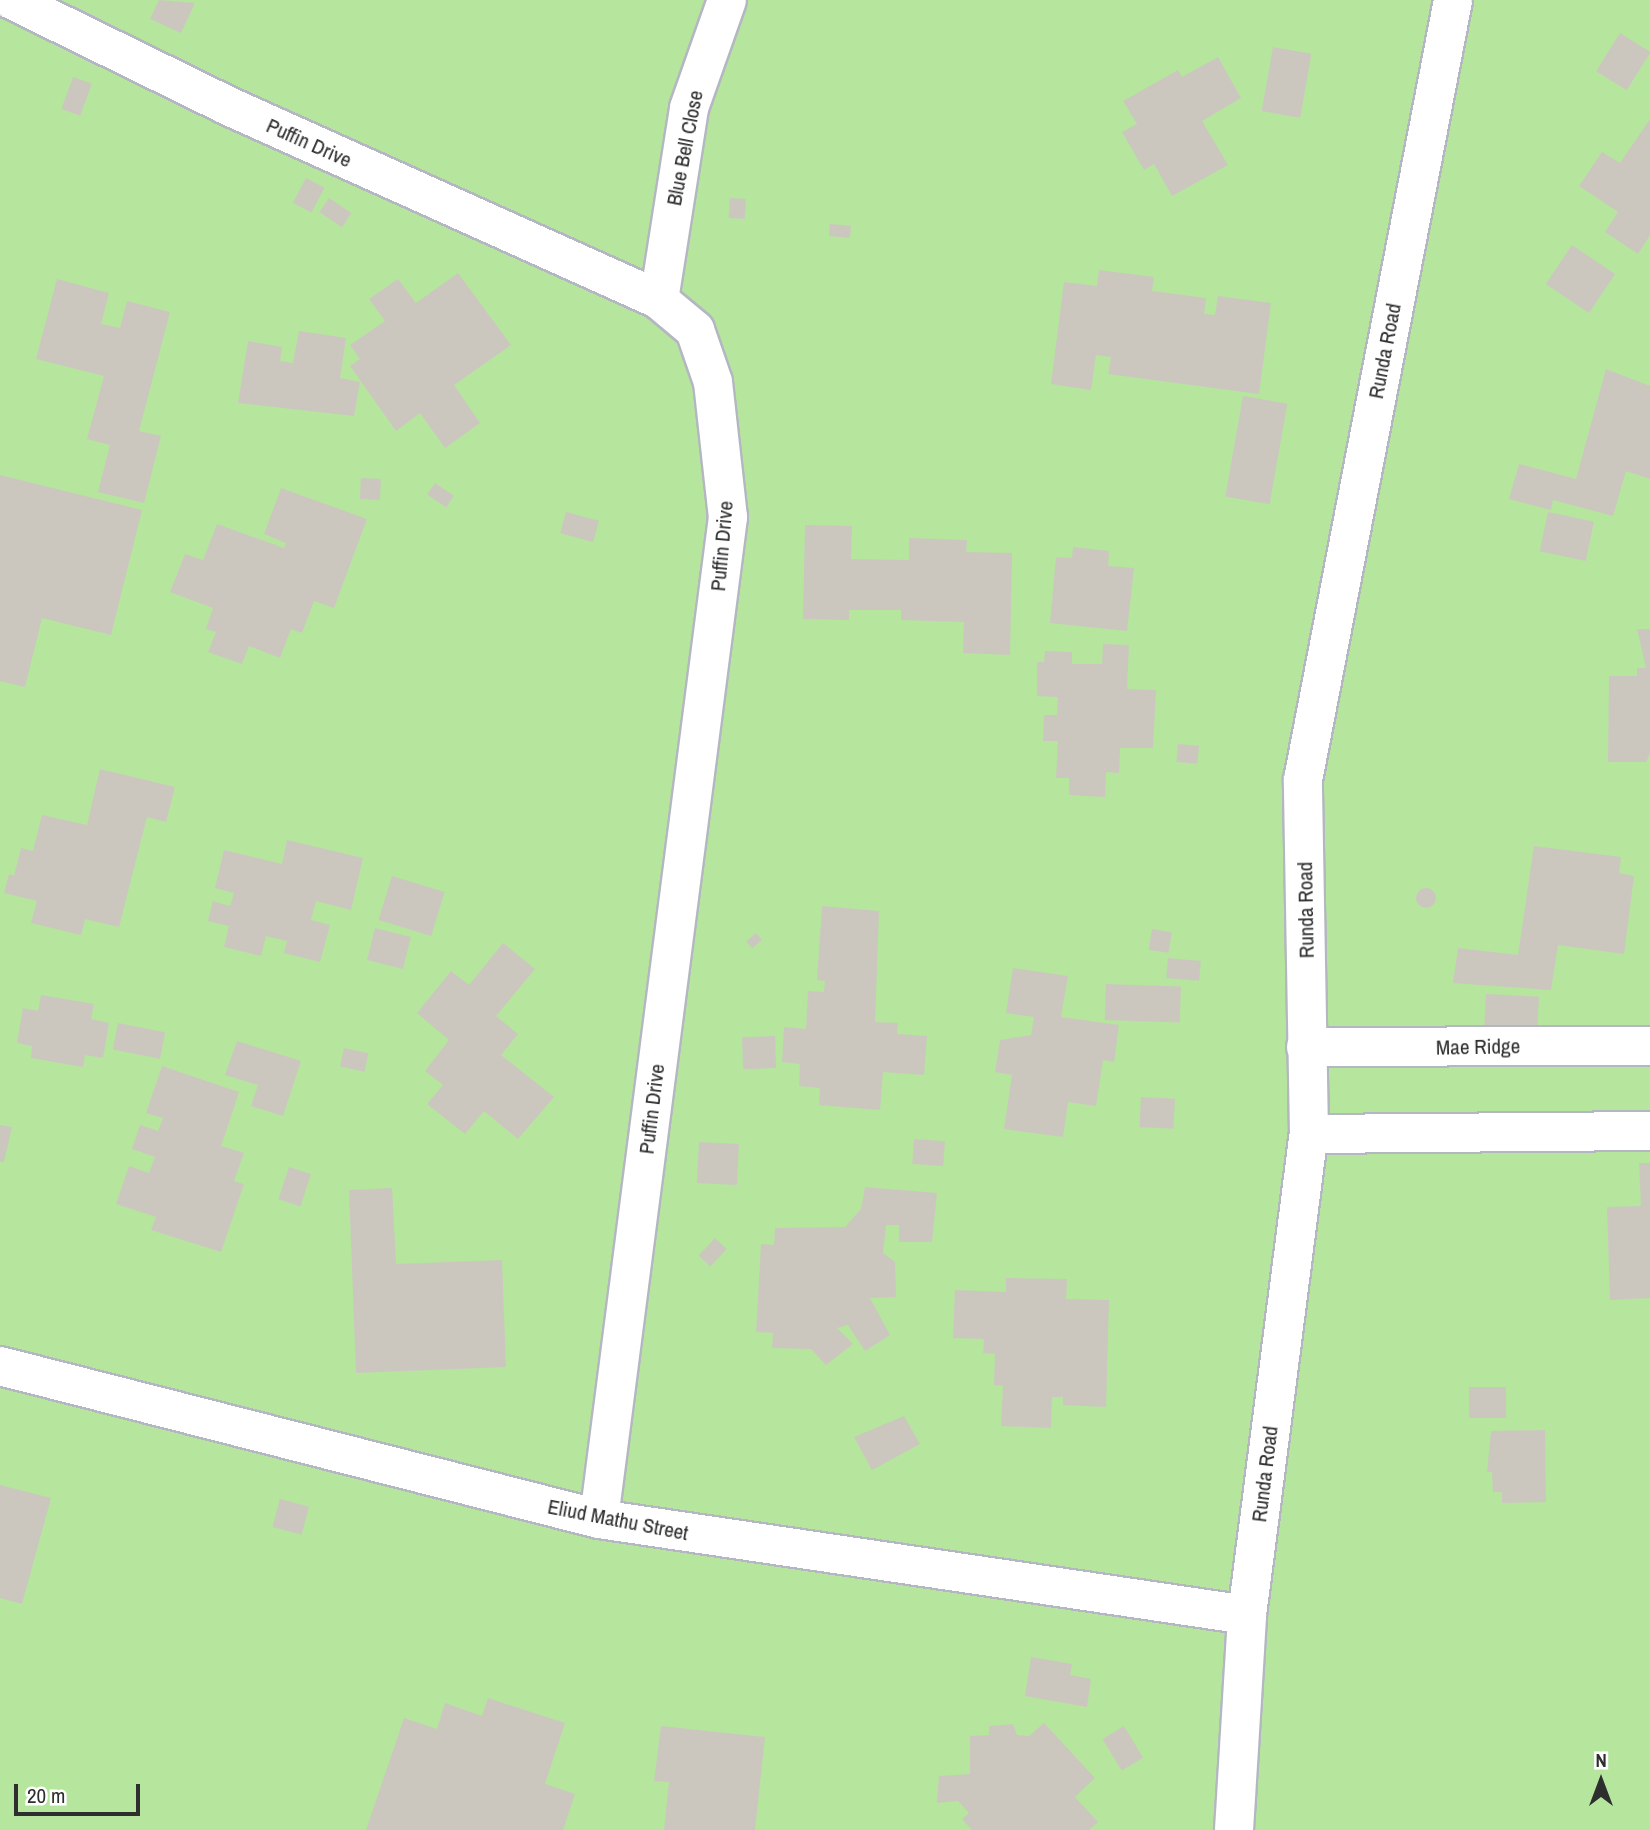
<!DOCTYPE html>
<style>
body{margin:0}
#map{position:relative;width:1650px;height:1830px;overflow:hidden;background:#efe9e1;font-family:"Archivo Narrow",sans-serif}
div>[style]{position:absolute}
.green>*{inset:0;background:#b6e59e;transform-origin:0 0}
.building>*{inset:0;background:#cbc7bf;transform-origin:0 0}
.round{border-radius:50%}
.roads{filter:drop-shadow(2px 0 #b4b7c1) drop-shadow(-2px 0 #b4b7c1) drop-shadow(0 2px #b4b7c1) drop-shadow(0 -2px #b4b7c1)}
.street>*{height:38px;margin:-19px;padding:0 19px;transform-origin:19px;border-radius:19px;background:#fff}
span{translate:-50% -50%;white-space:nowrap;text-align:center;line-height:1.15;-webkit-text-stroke:6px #fff;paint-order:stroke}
.street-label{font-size:21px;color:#2e2e2e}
.north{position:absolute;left:1566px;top:1746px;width:70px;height:70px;-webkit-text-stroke:5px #fff;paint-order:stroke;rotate:0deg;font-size:19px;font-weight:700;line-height:28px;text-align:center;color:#2e2e2e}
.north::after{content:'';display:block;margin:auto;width:24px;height:32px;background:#2e2e2e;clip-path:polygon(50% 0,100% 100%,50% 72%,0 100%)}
.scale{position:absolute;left:14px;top:1784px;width:126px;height:32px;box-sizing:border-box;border:4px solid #2e2e2e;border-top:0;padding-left:9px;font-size:21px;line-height:24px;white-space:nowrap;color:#2e2e2e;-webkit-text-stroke:5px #fff;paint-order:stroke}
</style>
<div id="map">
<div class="green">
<div style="left:0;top:0;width:1650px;height:1830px"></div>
</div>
<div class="building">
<div style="clip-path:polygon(159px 0,195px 3px,181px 33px,150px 19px)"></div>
<div style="left:1620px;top:33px;width:36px;height:45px;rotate:32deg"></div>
<div style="left:1273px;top:47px;width:39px;height:65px;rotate:10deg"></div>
<div style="clip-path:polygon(1218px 57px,1241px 98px,1202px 121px,1228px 165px,1172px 196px,1154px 164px,1144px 170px,1122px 132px,1137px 124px,1123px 101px,1178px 70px,1182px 77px)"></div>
<div style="left:73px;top:77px;width:20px;height:34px;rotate:20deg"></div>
<div style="clip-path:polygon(1650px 119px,1650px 235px,1638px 254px,1605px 232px,1618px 212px,1579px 186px,1602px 152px,1620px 163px)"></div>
<div style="left:306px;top:178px;width:21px;height:28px;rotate:28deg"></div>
<div style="left:329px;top:198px;width:27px;height:17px;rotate:34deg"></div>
<div style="left:730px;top:198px;width:16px;height:20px;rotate:4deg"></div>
<div style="left:830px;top:224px;width:21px;height:12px;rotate:5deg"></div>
<div style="left:1572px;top:245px;width:52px;height:47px;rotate:34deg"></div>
<div style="clip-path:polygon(1099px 270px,1154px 277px,1152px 291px,1206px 298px,1204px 314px,1215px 315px,1218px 296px,1271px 303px,1259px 394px,1108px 374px,1111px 357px,1096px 355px,1091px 390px,1051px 384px,1064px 282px,1097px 286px)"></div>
<div style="clip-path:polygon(458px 273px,511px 345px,454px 385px,480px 423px,445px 448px,420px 413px,396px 431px,350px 366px,360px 359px,350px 345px,385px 321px,369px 299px,398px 279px,416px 303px)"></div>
<div style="clip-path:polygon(57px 279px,109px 293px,101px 324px,120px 328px,127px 301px,170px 312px,139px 431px,161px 436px,144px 503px,98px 492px,110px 445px,87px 439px,104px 376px,36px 359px)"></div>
<div style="clip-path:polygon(299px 331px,346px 338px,340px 378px,360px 382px,354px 416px,238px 403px,248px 341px,282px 347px,280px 361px,293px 363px)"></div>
<div style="clip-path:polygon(1606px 369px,1650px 386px,1650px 479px,1626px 471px,1613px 516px,1553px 500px,1551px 510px,1509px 499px,1519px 464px,1576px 479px)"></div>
<div style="left:1243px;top:396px;width:45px;height:102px;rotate:10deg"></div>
<div style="clip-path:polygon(0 475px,142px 510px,111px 635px,42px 618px,25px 687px,0 681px)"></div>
<div style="left:361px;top:478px;width:20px;height:21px;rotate:3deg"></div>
<div style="left:435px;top:483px;width:23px;height:14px;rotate:34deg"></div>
<div style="clip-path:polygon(281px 488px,367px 519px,334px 608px,314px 601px,302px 633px,291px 629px,280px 658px,249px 646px,242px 664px,208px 652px,216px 632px,206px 629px,213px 608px,170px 592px,185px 554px,203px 560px,217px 524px,284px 548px,286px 543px,264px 534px)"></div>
<div style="left:566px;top:512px;width:34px;height:22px;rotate:15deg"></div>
<div style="left:1548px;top:512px;width:47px;height:40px;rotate:12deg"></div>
<div style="clip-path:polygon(805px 525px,852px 526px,851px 559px,909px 560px,909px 538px,967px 540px,966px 552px,1012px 553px,1010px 655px,963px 653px,964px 622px,901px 620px,901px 610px,849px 610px,849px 620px,803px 619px)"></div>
<div style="clip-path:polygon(1073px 547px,1109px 551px,1108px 566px,1134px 568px,1127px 631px,1050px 623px,1056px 557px,1072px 558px)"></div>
<div style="clip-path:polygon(1637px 629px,1650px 629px,1650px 753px,1646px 762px,1608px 762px,1609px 676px,1637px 676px,1637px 668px,1646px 668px)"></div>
<div style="clip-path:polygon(1103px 644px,1129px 645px,1127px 689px,1156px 690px,1153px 748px,1120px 748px,1119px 773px,1106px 772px,1105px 797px,1069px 795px,1069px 778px,1056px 778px,1058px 741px,1043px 741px,1044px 715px,1057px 715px,1058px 697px,1037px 696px,1037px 662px,1044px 662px,1045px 651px,1072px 652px,1072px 664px,1102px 664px)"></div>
<div style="left:1178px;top:744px;width:21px;height:18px;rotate:5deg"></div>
<div style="clip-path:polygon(100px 769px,175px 787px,166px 822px,147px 817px,119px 927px,85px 919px,81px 935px,31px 923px,37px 901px,4px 893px,9px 874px,14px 876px,21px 848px,33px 851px,42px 815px,87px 825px)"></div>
<div style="clip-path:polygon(287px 840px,363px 858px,351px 910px,316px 901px,311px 920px,330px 925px,320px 962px,284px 953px,287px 941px,266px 936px,261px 956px,224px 947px,229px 926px,208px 921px,213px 901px,230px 906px,234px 893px,215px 888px,224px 850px,282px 864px)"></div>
<div style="clip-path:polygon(1534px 846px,1621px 857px,1619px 873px,1634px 876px,1624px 954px,1558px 945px,1551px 990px,1453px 983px,1458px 948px,1518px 955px)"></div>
<div style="left:392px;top:876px;width:55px;height:46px;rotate:17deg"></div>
<div class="round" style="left:1416px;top:888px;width:20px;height:20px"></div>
<div style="clip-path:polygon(822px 906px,879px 911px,875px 1022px,898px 1023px,897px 1034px,927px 1036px,924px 1075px,883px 1072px,880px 1110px,819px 1105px,820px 1088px,799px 1086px,800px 1064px,782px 1062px,784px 1027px,806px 1029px,808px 991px,824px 992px,825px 981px,817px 980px)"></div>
<div style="left:375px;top:928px;width:37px;height:33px;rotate:14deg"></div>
<div style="left:1152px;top:929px;width:20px;height:21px;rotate:9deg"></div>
<div style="left:756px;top:933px;width:9px;height:13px;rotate:49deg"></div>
<div style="clip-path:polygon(503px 943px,535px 969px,496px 1016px,518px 1034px,501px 1055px,554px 1097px,518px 1139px,484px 1111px,465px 1134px,427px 1104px,443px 1085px,425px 1071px,449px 1040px,417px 1013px,451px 971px,469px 985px)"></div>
<div style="left:1168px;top:958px;width:33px;height:20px;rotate:5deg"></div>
<div style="clip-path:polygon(1013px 968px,1068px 976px,1061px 1017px,1119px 1025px,1114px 1062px,1103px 1060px,1096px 1106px,1068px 1102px,1063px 1137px,1004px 1129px,1012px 1075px,995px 1072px,1000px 1040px,1031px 1035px,1034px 1017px,1006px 1013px)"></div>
<div style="left:1106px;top:984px;width:75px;height:36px;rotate:2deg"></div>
<div style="left:1486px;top:994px;width:53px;height:35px;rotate:3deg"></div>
<div style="clip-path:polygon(41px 995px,94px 1004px,91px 1019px,109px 1023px,103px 1058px,85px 1055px,83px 1067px,31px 1058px,32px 1046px,17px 1043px,23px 1008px,38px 1011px)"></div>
<div style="left:118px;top:1023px;width:48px;height:27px;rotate:11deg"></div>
<div style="left:775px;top:1036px;width:32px;height:33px;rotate:88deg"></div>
<div style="clip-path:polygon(237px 1041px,301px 1061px,283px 1116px,251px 1106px,258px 1085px,225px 1075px)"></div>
<div style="left:344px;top:1048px;width:25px;height:19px;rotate:12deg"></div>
<div style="clip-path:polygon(162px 1066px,239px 1092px,221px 1146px,244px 1153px,234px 1181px,244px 1184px,221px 1252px,151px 1230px,156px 1217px,116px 1204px,129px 1166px,149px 1173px,155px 1157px,132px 1149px,140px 1125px,158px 1131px,163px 1118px,146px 1113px)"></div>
<div style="left:1141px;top:1097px;width:34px;height:30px;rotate:3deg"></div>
<div style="clip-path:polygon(0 1125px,12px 1127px,4px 1162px,0 1162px)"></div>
<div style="left:914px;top:1139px;width:31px;height:25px;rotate:4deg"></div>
<div style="left:699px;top:1142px;width:40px;height:41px;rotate:3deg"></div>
<div style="clip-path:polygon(1639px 1163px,1650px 1163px,1650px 1298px,1610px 1300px,1607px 1207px,1641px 1206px)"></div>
<div style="left:289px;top:1167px;width:23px;height:34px;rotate:18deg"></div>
<div style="clip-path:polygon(865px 1187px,937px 1193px,932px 1242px,899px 1242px,899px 1225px,886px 1225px,883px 1253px,895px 1262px,896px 1297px,870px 1298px,890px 1335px,865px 1351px,848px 1325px,837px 1328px,853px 1344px,826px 1365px,811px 1349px,772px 1348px,773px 1333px,756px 1332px,761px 1244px,774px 1245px,775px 1228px,845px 1227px,861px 1209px)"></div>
<div style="clip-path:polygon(392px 1188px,396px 1264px,502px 1260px,506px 1367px,356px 1373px,349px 1190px)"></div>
<div style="left:715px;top:1238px;width:16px;height:24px;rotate:43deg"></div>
<div style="clip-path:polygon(1006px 1278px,1067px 1279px,1066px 1299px,1109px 1300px,1106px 1407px,1063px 1405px,1063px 1397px,1052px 1397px,1051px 1428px,1001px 1426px,1003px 1386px,994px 1385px,995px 1354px,983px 1353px,984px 1339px,953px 1338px,955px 1290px,1006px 1292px)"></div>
<div style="left:1469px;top:1387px;width:37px;height:31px"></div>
<div style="clip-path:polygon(904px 1416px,920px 1444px,872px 1470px,854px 1437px)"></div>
<div style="clip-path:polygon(1545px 1430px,1546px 1502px,1502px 1503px,1502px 1492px,1493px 1492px,1492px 1472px,1487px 1472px,1491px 1431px)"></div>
<div style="clip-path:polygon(0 1485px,51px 1498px,22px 1604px,0 1598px)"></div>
<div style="left:280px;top:1499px;width:30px;height:29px;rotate:15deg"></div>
<div style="clip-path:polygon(1031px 1657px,1072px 1664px,1070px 1675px,1091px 1679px,1087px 1707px,1025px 1696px)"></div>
<div style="clip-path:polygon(488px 1698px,565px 1723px,545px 1784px,575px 1794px,563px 1830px,366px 1830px,404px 1718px,437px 1729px,445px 1703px,482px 1716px)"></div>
<div style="clip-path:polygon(1044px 1723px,1095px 1778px,1075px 1797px,1098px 1822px,1089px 1830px,972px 1830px,962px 1819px,969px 1813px,958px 1801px,937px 1803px,939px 1776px,970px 1774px,970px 1736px,989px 1735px,989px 1726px,1013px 1724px,1017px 1735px,1029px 1736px)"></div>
<div style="clip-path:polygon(661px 1726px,765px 1737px,755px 1830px,664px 1830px,669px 1782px,654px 1781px)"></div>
<div style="left:1124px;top:1726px;width:37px;height:25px;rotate:59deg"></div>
</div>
<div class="roads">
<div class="street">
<div style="left:12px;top:0;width:238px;rotate:26.1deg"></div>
<div style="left:226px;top:105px;width:475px;rotate:24.2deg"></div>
<div style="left:659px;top:300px;width:47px;rotate:39.8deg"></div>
<div style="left:695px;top:330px;width:55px;rotate:70.9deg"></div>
<div style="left:713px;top:382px;width:136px;rotate:83.7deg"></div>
<div style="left:728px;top:517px;width:1010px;rotate:97.34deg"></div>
<div style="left:659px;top:300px;width:194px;rotate:-81.1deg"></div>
<div style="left:689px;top:108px;width:114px;rotate:-70.6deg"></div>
<div style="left:1306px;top:1047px;width:344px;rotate:-0.2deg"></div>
<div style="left:1309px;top:1134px;width:341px;rotate:-0.5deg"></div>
<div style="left:0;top:1366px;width:618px;rotate:14.33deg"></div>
<div style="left:599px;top:1519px;width:655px;rotate:8.43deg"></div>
<div style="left:1234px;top:1830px;width:215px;rotate:-86.5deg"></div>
<div style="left:1247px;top:1615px;width:485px;rotate:-82.7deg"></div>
<div style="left:1309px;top:1134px;width:354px;rotate:-91deg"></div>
<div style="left:1303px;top:780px;width:794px;rotate:-79.11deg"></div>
</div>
</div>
<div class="street-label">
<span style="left:309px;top:143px;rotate:24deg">Puffin Drive</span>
<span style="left:685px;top:148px;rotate:-79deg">Blue Bell Close</span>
<span style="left:1385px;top:351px;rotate:-79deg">Runda Road</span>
<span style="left:722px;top:546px;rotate:-85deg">Puffin Drive</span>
<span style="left:1306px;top:910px;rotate:-91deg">Runda Road</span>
<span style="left:1478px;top:1047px;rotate:-1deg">Mae Ridge</span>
<span style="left:652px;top:1109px;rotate:-83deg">Puffin Drive</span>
<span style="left:1265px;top:1474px;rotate:-83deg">Runda Road</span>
<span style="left:618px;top:1520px;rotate:11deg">Eliud Mathu Street</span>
</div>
<div class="north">N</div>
<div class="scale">20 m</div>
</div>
